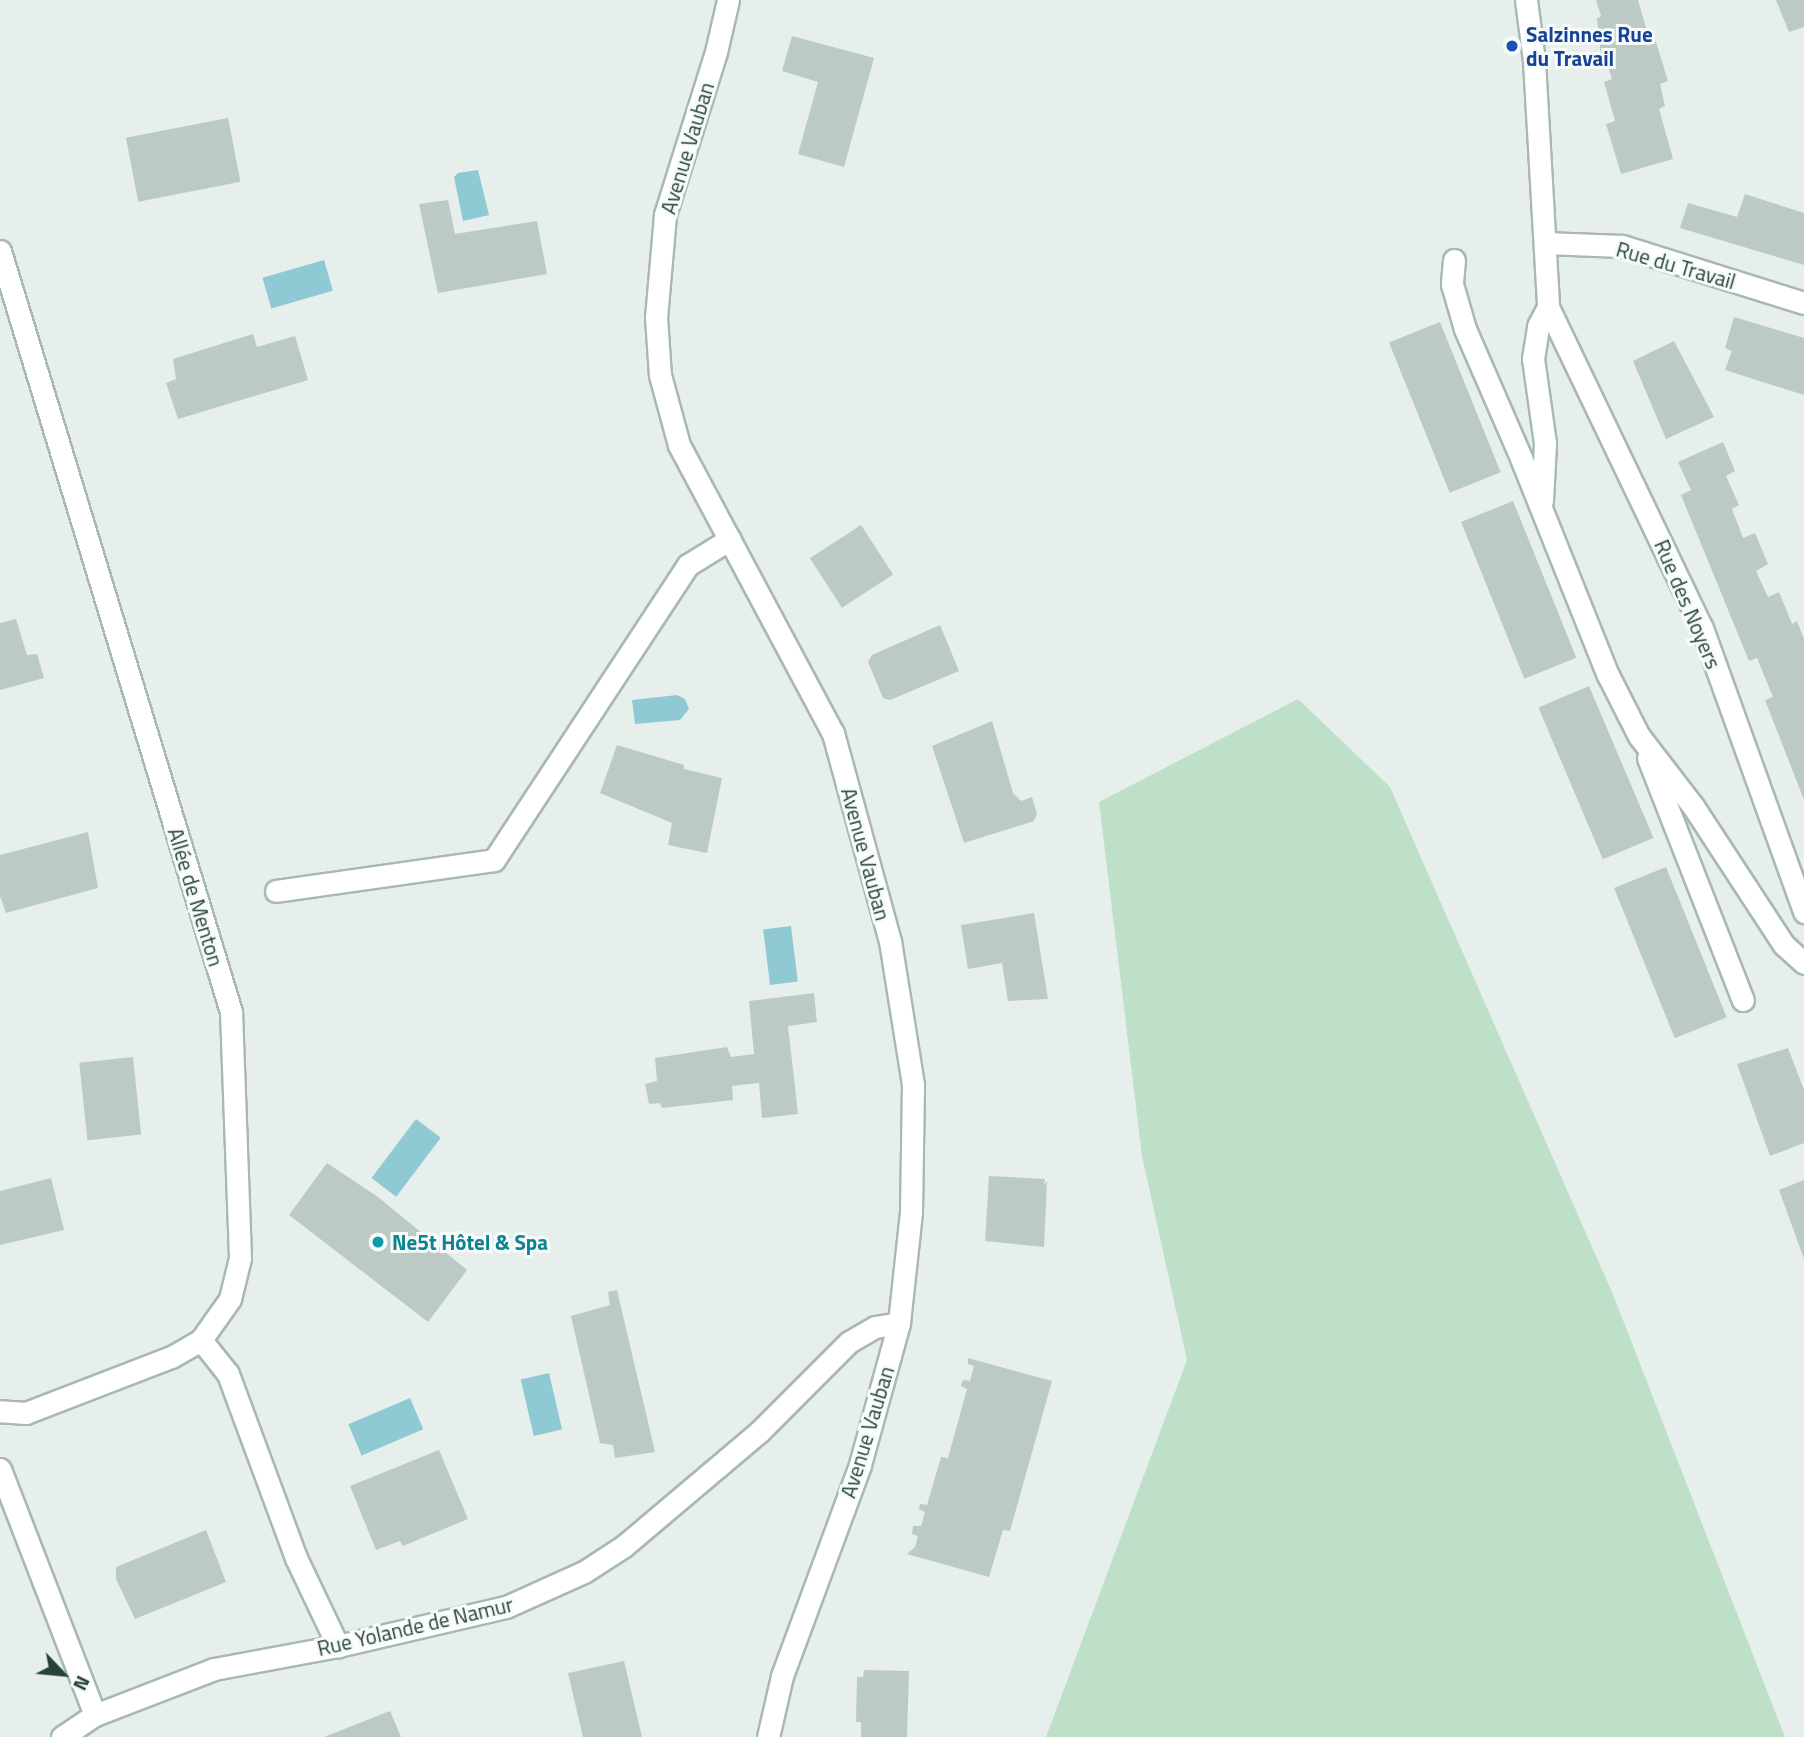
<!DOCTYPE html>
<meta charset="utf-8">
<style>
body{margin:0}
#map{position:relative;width:1804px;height:1737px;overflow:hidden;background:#e6efeb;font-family:"Titillium Web",sans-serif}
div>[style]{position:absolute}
.green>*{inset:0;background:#bfe0c8}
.water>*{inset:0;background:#8ec9d4;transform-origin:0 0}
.building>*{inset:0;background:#bbcac4;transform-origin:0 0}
.roads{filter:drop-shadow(2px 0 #a8b8b2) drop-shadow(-2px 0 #a8b8b2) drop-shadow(0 2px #a8b8b2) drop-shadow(0 -2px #a8b8b2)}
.lane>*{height:21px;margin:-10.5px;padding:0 10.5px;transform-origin:10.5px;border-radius:10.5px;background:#fff}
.street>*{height:21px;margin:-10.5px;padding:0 10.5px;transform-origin:10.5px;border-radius:10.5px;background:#fff}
.secondary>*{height:21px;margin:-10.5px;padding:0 10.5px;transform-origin:10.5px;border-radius:10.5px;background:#fff}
.dots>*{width:19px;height:19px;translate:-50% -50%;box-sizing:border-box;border:4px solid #f7fbf9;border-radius:50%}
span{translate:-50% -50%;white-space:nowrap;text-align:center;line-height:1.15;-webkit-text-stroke:6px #f7fbf9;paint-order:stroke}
.transit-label{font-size:21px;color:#164399;font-weight:700}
.left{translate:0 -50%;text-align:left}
.street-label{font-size:21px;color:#24423a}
.culture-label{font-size:21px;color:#0d838f;font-weight:700}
.north{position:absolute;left:28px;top:1639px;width:70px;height:70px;-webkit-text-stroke:5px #f7fbf9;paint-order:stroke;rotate:116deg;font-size:19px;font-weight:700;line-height:28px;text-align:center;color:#24423a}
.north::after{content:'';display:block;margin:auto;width:24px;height:32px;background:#24423a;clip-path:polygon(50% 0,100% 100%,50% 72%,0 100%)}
</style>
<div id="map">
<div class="green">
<div style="clip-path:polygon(1298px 699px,1390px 787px,1614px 1297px,1785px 1737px,1046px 1737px,1187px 1360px,1142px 1156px,1099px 802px)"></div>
</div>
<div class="water">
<div style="clip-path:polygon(478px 170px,489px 215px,463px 221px,454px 177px,458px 173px)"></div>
<div style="left:324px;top:260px;width:32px;height:64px;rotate:74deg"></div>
<div style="clip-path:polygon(677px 695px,685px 699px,689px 709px,680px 720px,635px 724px,632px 700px)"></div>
<div style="left:791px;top:926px;width:56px;height:28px;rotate:83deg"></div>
<div style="left:416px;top:1119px;width:31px;height:74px;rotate:37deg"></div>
<div style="left:549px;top:1373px;width:58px;height:29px;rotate:77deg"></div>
<div style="left:410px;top:1398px;width:34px;height:67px;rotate:67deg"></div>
</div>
<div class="building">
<div style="clip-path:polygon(1596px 0,1638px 0,1650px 42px,1656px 42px,1668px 81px,1660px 84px,1665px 106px,1659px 109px,1673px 159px,1621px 174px,1606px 124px,1615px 121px,1604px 82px,1612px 79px,1605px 57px,1601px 56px,1597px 19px,1601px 16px)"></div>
<div style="clip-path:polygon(1776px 0,1804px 0,1804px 27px,1789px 32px)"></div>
<div style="clip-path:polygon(792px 36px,874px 58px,844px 167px,798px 154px,818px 82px,782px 71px)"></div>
<div style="left:228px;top:118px;width:65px;height:104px;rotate:79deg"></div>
<div style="clip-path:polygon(1745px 194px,1804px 213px,1804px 265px,1680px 228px,1688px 203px,1737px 217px)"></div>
<div style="clip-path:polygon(448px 200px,455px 234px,537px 221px,547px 274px,438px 293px,419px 204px)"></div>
<div style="clip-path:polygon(1734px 317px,1804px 338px,1804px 395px,1725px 370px,1732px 351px,1725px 348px)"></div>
<div style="left:1440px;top:322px;width:162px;height:55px;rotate:68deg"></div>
<div style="clip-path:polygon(253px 334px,257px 347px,295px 336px,308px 380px,178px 419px,166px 383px,176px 379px,173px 359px)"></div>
<div style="clip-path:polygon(1674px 341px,1714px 417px,1666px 439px,1633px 361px)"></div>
<div style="clip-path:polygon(1723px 442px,1735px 471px,1726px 476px,1739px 505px,1732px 509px,1743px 538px,1755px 533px,1768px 564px,1756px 571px,1768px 597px,1779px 592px,1792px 624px,1797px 621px,1804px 639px,1804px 800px,1765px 700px,1773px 697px,1757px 658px,1749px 661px,1681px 495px,1691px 490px,1678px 462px)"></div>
<div style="left:1513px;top:501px;width:169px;height:56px;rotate:68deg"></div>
<div style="left:861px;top:525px;width:59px;height:61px;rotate:57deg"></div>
<div style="clip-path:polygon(16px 619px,27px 655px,37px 654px,44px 678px,0 690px,0 623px)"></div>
<div style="clip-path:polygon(940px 625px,959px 671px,890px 700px,883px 698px,868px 662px,872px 655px)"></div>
<div style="left:1589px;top:686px;width:165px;height:55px;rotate:67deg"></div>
<div style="clip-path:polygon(992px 721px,1013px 793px,1021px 801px,1032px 797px,1037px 814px,1034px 821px,964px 843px,932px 746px)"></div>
<div style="clip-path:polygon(617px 745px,684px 765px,684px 769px,722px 778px,707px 853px,668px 845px,672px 823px,600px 793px)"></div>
<div style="clip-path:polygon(88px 832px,98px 888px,6px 913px,0 896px,0 855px)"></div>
<div style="left:1666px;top:867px;width:162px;height:56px;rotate:68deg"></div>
<div style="clip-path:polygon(1034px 913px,1048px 999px,1008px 1001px,1002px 963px,968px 969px,961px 925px)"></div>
<div style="clip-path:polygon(814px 993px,817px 1022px,788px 1026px,798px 1114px,762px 1118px,759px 1083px,732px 1086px,733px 1100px,662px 1108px,660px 1103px,649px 1104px,645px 1084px,657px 1081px,655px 1058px,727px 1047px,731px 1057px,754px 1054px,749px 1001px)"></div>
<div style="clip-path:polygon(1788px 1048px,1804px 1090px,1804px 1143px,1770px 1156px,1737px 1064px)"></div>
<div style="left:133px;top:1057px;width:78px;height:54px;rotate:84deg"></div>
<div style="clip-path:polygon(327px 1163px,378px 1197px,467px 1270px,428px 1322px,289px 1215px)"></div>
<div style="clip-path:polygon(989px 1176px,1045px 1179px,1044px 1185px,1047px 1181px,1044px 1247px,985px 1241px)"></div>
<div style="clip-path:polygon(51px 1178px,64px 1230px,0 1245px,0 1191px)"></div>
<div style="clip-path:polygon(1804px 1180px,1804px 1259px,1779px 1190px)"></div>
<div style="clip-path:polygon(617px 1290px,655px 1452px,615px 1458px,613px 1445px,600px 1443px,571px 1316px,610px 1305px,608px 1292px)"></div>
<div style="clip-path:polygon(968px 1358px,1052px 1381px,1010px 1531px,1003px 1530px,989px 1577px,907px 1554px,915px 1547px,918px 1536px,912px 1534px,913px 1526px,921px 1526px,925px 1512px,919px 1509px,920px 1504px,927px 1505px,941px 1457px,948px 1458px,967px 1389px,961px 1386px,963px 1380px,970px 1381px,974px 1366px,968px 1364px)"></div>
<div style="clip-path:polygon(439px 1450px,468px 1519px,403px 1546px,400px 1541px,376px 1550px,350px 1486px)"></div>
<div style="clip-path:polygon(206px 1530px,226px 1582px,135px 1619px,116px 1579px,116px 1567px)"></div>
<div style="clip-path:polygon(624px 1661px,642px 1737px,583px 1737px,568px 1673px)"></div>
<div style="clip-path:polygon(864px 1670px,909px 1671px,907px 1737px,861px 1737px,861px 1722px,856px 1722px,857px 1677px,863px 1677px)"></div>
<div style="clip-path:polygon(390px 1711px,401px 1737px,324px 1737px)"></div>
</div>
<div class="roads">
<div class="lane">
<div style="left:276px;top:891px;width:220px;rotate:-8.1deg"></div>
<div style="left:494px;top:860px;width:353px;rotate:-56.7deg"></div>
<div style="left:688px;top:565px;width:49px;rotate:-31.8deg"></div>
</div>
<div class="street">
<div style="left:1526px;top:0;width:62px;rotate:82.5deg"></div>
<div style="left:1534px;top:61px;width:246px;rotate:86.7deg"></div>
<div style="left:1548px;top:307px;width:356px;rotate:64.4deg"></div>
<div style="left:1702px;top:628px;width:302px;rotate:70.2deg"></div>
<div style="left:1545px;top:243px;width:77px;rotate:2.2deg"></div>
<div style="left:1622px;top:246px;width:191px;rotate:17.4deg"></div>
<div style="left:0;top:251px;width:795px;rotate:73.11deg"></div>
<div style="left:231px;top:1012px;width:246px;rotate:87.9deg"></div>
<div style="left:240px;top:1258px;width:42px;rotate:103.7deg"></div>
<div style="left:230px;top:1299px;width:50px;rotate:125.3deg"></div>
<div style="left:201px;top:1340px;width:34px;rotate:150deg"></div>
<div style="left:171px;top:1357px;width:155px;rotate:158.9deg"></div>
<div style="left:26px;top:1413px;width:26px;rotate:-176deg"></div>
<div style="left:1454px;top:260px;width:24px;rotate:95deg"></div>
<div style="left:1452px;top:284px;width:47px;rotate:73.9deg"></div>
<div style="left:1465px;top:329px;width:141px;rotate:66.5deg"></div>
<div style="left:1521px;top:458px;width:234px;rotate:68.2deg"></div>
<div style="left:1608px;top:675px;width:68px;rotate:63.1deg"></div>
<div style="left:1639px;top:736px;width:88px;rotate:52.4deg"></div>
<div style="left:1693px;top:806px;width:166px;rotate:56.8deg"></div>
<div style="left:1784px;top:945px;width:27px;rotate:42deg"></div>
<div style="left:1542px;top:501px;width:58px;rotate:-87deg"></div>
<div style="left:1545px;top:443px;width:85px;rotate:-98.1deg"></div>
<div style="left:1533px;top:359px;width:33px;rotate:-81deg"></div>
<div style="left:1538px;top:326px;width:21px;rotate:-62deg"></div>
<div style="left:1648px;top:758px;width:260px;rotate:68.6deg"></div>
<div style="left:201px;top:1340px;width:43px;rotate:51.5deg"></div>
<div style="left:228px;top:1374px;width:196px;rotate:69.7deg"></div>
<div style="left:296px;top:1558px;width:98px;rotate:64.5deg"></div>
<div style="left:0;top:1469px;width:264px;rotate:68.9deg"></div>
<div style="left:62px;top:1737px;width:40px;rotate:-34deg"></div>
<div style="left:95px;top:1715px;width:128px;rotate:-21.1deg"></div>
<div style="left:214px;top:1669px;width:126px;rotate:-10.5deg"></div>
<div style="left:338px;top:1646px;width:172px;rotate:-13.1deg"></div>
<div style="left:506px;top:1607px;width:85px;rotate:-24.2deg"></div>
<div style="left:584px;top:1572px;width:48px;rotate:-33deg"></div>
<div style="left:624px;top:1546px;width:177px;rotate:-40.2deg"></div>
<div style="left:759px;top:1432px;width:127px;rotate:-45deg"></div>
<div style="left:849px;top:1342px;width:30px;rotate:-30deg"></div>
<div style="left:875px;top:1327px;width:24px;rotate:-9deg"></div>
</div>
<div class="secondary">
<div style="left:728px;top:0;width:53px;rotate:103deg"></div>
<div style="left:716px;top:52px;width:171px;rotate:107.4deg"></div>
<div style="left:665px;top:215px;width:102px;rotate:95deg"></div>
<div style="left:656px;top:317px;width:58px;rotate:86.1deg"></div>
<div style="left:660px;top:375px;width:73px;rotate:74.8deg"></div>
<div style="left:679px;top:445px;width:327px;rotate:61.9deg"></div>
<div style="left:833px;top:733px;width:216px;rotate:74.7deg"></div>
<div style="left:890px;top:941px;width:146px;rotate:80.9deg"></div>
<div style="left:913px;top:1085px;width:127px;rotate:90.9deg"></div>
<div style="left:911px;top:1212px;width:112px;rotate:96.2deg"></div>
<div style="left:899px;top:1323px;width:147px;rotate:105.4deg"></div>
<div style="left:860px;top:1465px;width:225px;rotate:110.3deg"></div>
<div style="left:782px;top:1676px;width:63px;rotate:102.9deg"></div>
</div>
</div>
<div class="dots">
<div style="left:1512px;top:46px;background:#1a4fb4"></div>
<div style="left:378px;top:1242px;background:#0f9aa8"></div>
</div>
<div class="transit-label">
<span class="left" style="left:1526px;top:46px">Salzinnes Rue<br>du Travail</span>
</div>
<div class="street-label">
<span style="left:687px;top:148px;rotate:-73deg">Avenue Vauban</span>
<span style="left:1676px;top:265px;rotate:16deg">Rue du Travail</span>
<span style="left:1688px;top:604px;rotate:67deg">Rue des Noyers</span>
<span style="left:866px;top:854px;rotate:75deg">Avenue Vauban</span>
<span style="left:196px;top:897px;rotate:73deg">Allée de Menton</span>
<span style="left:867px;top:1432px;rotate:-73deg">Avenue Vauban</span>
<span style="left:415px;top:1626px;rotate:-13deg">Rue Yolande de Namur</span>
</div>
<div class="culture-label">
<span class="left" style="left:392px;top:1242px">Ne5t Hôtel &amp; Spa</span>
</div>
<div class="north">N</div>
</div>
